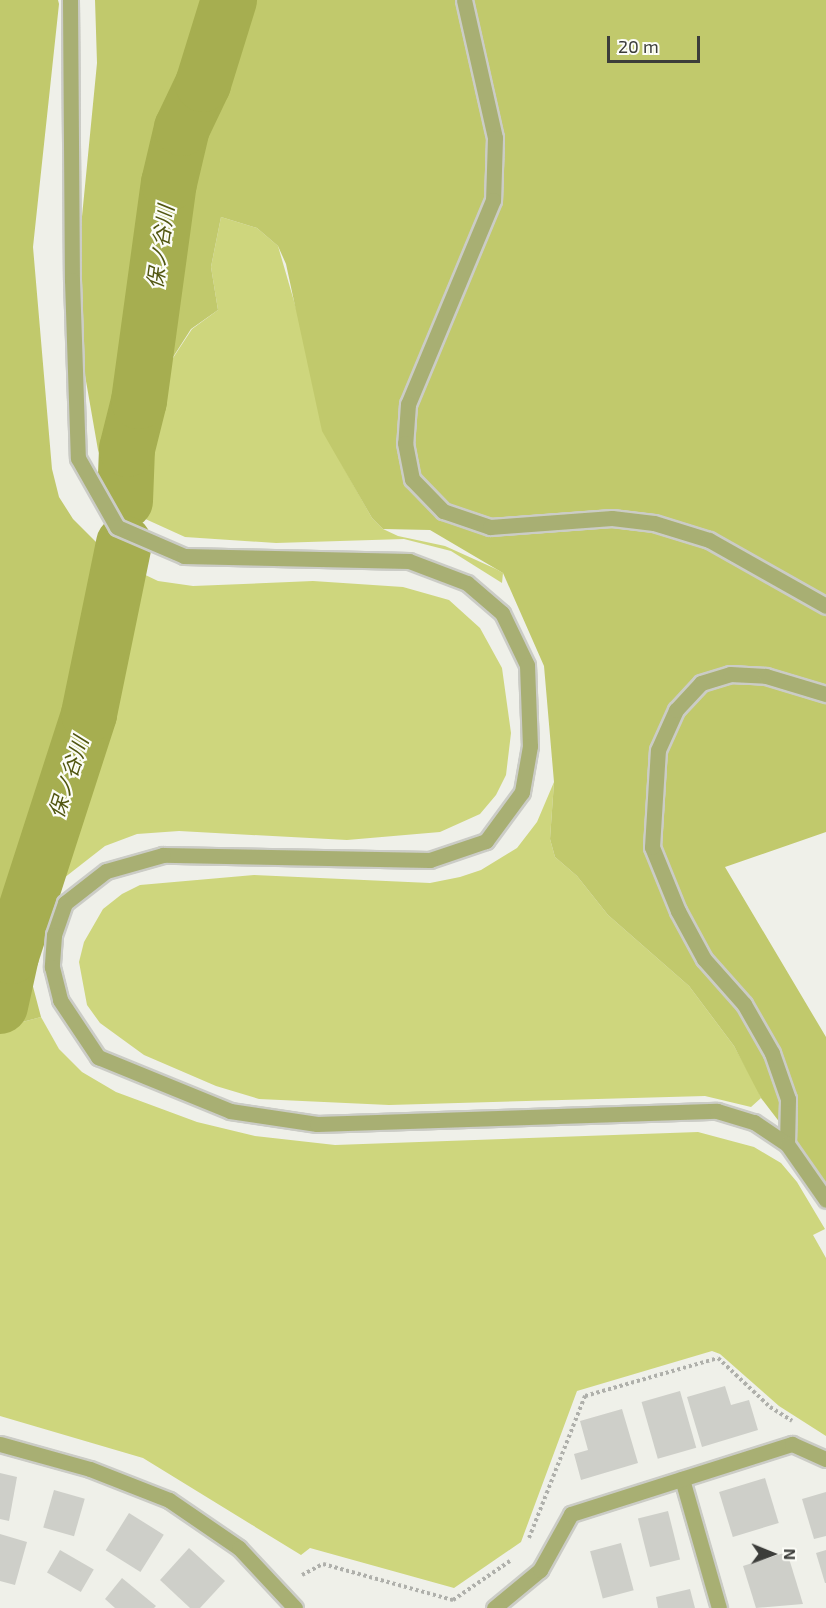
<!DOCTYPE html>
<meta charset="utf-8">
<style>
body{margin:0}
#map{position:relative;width:826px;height:1608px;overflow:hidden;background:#eff0e9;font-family:"Exo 2","Noto Sans JP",sans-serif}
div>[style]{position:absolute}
.green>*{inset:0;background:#ced67d}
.forest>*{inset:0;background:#c1c96c}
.river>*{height:56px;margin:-28px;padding:0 28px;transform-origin:28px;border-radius:28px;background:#a6ae50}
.building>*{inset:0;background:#cecfc9;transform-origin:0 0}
.path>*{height:4px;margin-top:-2px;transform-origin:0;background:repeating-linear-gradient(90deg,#afb0ab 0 3px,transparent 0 6px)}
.roads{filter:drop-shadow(2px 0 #cbccc6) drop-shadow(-2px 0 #cbccc6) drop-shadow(0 2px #cbccc6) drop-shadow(0 -2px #cbccc6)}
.minor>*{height:15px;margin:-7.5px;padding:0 7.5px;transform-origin:7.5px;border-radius:7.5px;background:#a8af73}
.tertiary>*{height:15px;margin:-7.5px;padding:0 7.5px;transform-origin:7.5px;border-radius:7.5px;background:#a8af73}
span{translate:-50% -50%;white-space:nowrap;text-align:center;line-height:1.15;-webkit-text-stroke:4.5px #fcfdf7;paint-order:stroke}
.water-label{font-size:21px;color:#515610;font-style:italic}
.north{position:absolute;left:742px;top:1524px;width:60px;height:60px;-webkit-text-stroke:4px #fcfdf7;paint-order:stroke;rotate:91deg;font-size:16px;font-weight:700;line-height:24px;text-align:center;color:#3c3d3a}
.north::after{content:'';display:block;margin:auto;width:21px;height:27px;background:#3c3d3a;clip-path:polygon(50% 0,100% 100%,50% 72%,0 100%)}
.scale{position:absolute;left:607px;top:36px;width:93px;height:27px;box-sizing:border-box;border:3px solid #3c3d3a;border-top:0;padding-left:8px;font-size:18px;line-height:21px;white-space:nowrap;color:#3c3d3a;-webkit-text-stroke:4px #fcfdf7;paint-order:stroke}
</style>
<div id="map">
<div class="green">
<div style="clip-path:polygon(221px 217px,257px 228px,278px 246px,341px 463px,372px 518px,383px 529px,398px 536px,445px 546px,496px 569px,503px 573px,502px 583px,451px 551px,404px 539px,276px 543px,185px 537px,141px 517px,121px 499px,139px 417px,150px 393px,192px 329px,218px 310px,211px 267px)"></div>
<div style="clip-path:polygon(114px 560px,158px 581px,193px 586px,313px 581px,403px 587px,449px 600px,480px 628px,502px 668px,511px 733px,506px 775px,496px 795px,480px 814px,440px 832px,347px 840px,179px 831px,137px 834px,105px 846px,64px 878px,114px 674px,104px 607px,104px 587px)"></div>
<div style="clip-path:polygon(554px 782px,550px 839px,555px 857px,577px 876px,608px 915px,689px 986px,734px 1046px,756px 1086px,761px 1098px,751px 1107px,705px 1096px,389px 1105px,259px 1099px,216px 1086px,144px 1055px,100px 1023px,87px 1005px,79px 962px,84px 942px,103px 909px,122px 894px,140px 885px,254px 875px,430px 883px,460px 877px,481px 870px,517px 848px,537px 822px)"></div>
<div style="clip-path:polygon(41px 1017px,59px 1049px,82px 1072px,116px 1092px,197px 1122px,255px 1136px,335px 1145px,698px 1132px,754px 1147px,781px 1163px,797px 1182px,825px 1229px,813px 1235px,826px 1258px,826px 1436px,779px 1406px,720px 1354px,712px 1351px,577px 1391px,521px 1542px,454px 1588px,310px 1548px,301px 1555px,143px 1458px,0 1416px,0 1028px)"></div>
</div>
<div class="forest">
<div style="clip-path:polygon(0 0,58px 0,59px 4px,33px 247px,52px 469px,59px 497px,73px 519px,114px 560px,104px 587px,104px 607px,114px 674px,64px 878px,41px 911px,32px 940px,31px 979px,41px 1017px,0 1028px)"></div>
<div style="clip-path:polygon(95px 0,826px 0,826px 832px,725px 867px,826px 1037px,826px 1183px,761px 1098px,734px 1046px,689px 986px,608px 915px,577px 876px,555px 857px,550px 839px,554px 782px,544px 666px,503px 573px,430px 530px,383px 529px,372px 518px,322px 431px,286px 264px,278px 246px,257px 228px,221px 217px,211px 267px,218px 310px,191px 329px,150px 393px,139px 417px,121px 499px,108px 480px,98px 450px,82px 358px,80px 237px,97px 63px)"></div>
</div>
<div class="river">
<div style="left:125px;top:501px;width:52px;rotate:-87.8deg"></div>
<div style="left:127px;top:449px;width:49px;rotate:-76deg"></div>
<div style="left:139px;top:401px;width:220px;rotate:-82.2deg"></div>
<div style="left:169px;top:183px;width:57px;rotate:-76.7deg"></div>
<div style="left:182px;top:128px;width:49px;rotate:-64.5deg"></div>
<div style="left:203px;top:84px;width:88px;rotate:-72.8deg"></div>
<div style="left:0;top:1006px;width:51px;rotate:-77.6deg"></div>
<div style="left:11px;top:956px;width:254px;rotate:-72.1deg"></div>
<div style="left:89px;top:714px;width:174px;rotate:-78.4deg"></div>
</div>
<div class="building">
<div style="clip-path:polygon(725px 1386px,731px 1405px,749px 1400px,758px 1430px,702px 1447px,687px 1397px)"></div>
<div style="left:680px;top:1391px;width:59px;height:40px;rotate:74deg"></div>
<div style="clip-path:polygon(622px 1409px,638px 1463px,581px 1480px,574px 1454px,588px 1450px,580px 1421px)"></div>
<div style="clip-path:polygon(0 1473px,17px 1477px,9px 1521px,0 1519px)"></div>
<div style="left:765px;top:1478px;width:47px;height:48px;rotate:73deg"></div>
<div style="left:54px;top:1490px;width:32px;height:39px;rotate:16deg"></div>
<div style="clip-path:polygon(826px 1492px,826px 1536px,814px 1539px,802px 1499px)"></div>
<div style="left:668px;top:1511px;width:50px;height:31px;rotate:76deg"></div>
<div style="left:129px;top:1513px;width:41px;height:44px;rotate:32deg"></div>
<div style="clip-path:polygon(0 1534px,27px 1542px,15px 1585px,0 1581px)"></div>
<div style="left:621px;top:1543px;width:49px;height:32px;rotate:75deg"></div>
<div style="clip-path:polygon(189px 1548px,225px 1581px,200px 1608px,190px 1608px,160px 1580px)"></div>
<div style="left:60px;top:1550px;width:39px;height:26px;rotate:30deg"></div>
<div style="clip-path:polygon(826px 1550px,826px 1583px,825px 1583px,816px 1553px)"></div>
<div style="clip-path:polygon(787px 1552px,803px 1604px,756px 1608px,743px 1566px)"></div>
<div style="clip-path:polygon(122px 1578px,156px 1606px,154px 1608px,115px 1608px,105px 1599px)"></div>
<div style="clip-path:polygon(690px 1589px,695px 1608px,658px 1608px,656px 1597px)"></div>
</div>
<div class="path">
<div style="left:529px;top:1538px;width:153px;rotate:-68.5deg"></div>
<div style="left:585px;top:1396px;width:138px;rotate:-15.9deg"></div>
<div style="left:718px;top:1358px;width:71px;rotate:43.3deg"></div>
<div style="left:770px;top:1407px;width:26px;rotate:32deg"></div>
<div style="left:302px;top:1575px;width:24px;rotate:-28deg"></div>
<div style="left:323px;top:1564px;width:135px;rotate:15.5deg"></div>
<div style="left:453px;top:1600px;width:69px;rotate:-34.4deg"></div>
</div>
<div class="roads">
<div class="minor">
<div style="left:464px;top:0;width:141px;rotate:77.3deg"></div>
<div style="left:495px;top:138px;width:62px;rotate:91.8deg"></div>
<div style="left:493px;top:200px;width:221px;rotate:112.6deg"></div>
<div style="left:408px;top:404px;width:39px;rotate:94deg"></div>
<div style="left:405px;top:443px;width:37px;rotate:79deg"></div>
<div style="left:412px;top:479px;width:45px;rotate:45.9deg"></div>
<div style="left:443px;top:511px;width:50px;rotate:18.8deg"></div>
<div style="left:490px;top:527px;width:122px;rotate:-4.2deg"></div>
<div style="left:612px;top:518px;width:42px;rotate:6.8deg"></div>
<div style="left:654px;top:523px;width:58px;rotate:17.2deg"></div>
<div style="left:709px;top:540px;width:134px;rotate:29.4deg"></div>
<div style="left:787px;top:1144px;width:45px;rotate:-88.7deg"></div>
<div style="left:788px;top:1099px;width:49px;rotate:-109.2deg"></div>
<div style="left:772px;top:1053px;width:56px;rotate:-119.7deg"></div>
<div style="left:744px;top:1004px;width:60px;rotate:-131.6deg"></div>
<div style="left:704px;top:959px;width:55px;rotate:-118.4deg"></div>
<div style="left:678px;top:911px;width:69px;rotate:-112.1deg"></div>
<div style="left:652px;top:847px;width:97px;rotate:-86.5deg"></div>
<div style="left:658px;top:750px;width:44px;rotate:-65.8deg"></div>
<div style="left:676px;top:710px;width:37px;rotate:-47deg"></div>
<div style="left:701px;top:683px;width:30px;rotate:-17deg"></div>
<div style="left:730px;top:674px;width:36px;rotate:3deg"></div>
<div style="left:766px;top:676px;width:63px;rotate:16.7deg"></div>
<div style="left:682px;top:1479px;width:134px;rotate:74deg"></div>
<div style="left:494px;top:1608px;width:60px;rotate:-39.6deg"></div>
<div style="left:540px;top:1570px;width:64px;rotate:-61deg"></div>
<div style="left:571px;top:1514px;width:232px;rotate:-17.6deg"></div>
<div style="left:792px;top:1444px;width:37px;rotate:24deg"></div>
</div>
<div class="tertiary">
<div style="left:70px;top:0;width:280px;rotate:89.6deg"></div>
<div style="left:72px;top:280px;width:178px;rotate:88.1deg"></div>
<div style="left:78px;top:458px;width:79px;rotate:60.5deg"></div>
<div style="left:117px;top:527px;width:73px;rotate:23.4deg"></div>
<div style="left:184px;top:556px;width:225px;rotate:1.3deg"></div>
<div style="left:409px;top:561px;width:62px;rotate:20.8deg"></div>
<div style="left:467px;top:583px;width:46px;rotate:40.6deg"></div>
<div style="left:502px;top:613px;width:58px;rotate:64.3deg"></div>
<div style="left:527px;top:665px;width:81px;rotate:87.9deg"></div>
<div style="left:530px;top:746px;width:47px;rotate:99.9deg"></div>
<div style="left:522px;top:792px;width:61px;rotate:126.3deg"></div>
<div style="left:486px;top:841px;width:59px;rotate:161.3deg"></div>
<div style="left:430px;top:860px;width:267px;rotate:-178.9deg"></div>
<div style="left:163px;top:855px;width:59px;rotate:164.3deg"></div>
<div style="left:106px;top:871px;width:52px;rotate:142deg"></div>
<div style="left:65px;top:903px;width:34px;rotate:109deg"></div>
<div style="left:54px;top:935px;width:32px;rotate:94deg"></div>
<div style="left:52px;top:967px;width:34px;rotate:76deg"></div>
<div style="left:60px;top:1000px;width:69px;rotate:56.3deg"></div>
<div style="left:98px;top:1057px;width:143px;rotate:22.2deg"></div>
<div style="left:230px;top:1111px;width:88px;rotate:8.5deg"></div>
<div style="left:317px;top:1124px;width:400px;rotate:-1.9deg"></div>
<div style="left:717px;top:1111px;width:39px;rotate:17deg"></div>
<div style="left:754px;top:1122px;width:40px;rotate:34deg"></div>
<div style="left:787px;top:1144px;width:68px;rotate:55.1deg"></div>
<div style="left:0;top:1444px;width:93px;rotate:15.5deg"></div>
<div style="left:90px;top:1469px;width:85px;rotate:21.4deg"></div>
<div style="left:169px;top:1500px;width:85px;rotate:34.4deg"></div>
<div style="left:239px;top:1548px;width:82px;rotate:47deg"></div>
</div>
</div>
<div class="water-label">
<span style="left:160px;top:247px;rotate:-82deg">保ノ谷川</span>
<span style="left:68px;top:777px;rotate:-72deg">保ノ谷川</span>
</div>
<div class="north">N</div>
<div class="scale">20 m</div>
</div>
